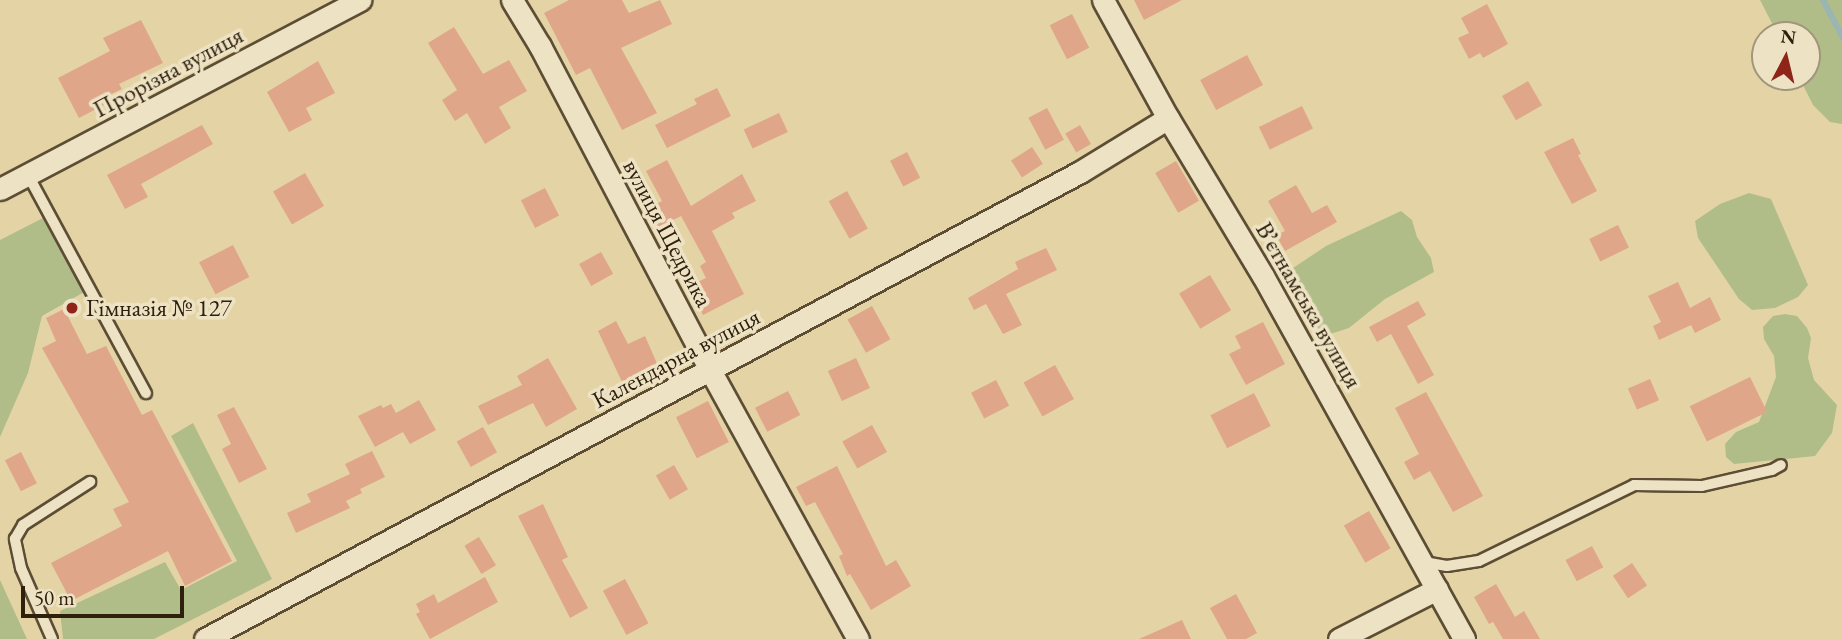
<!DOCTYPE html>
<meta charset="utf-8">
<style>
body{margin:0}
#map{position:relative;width:1842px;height:639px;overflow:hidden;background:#e4d4a5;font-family:"EB Garamond",serif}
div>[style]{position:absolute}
.green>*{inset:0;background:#b0bd89}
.stream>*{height:6px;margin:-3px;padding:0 3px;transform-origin:3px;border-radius:3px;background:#9ab5b2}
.building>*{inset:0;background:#dfa689;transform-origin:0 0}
.roads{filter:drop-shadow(2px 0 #5c4d34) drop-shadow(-2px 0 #5c4d34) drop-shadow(0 2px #5c4d34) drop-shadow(0 -2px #5c4d34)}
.service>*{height:10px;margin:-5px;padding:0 5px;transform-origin:5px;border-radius:5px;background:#ede3c4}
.minor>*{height:21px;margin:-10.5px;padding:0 10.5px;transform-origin:10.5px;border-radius:10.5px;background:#ede3c4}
.dots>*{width:19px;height:19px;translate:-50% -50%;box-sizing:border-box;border:4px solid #ede3c4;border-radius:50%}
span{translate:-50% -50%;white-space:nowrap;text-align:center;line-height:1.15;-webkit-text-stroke:7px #ede3c4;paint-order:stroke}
.street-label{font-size:24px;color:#2f200e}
.poi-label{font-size:24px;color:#2f200e}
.left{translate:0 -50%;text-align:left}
.north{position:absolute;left:1751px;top:21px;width:70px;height:70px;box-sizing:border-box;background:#ede3c4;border:2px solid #a1957b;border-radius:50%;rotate:7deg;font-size:19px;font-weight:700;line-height:28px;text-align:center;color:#2f200e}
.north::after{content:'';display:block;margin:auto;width:24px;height:32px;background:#8f2418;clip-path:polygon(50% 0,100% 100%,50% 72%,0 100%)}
.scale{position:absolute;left:21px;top:586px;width:163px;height:32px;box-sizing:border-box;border:4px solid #2f200e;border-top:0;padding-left:9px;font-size:21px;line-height:24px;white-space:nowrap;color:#2f200e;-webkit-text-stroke:5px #ede3c4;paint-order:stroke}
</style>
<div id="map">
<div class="green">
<div style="clip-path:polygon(1760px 0,1842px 0,1842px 124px,1830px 122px,1813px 105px,1799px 77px,1807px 77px,1807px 35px,1778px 35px)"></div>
<div style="clip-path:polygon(1749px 193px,1771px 199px,1808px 285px,1798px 297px,1775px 308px,1752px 310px,1739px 299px,1698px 238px,1695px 221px,1720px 204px)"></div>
<div style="clip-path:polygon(1401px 211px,1412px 220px,1417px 237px,1431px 258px,1434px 272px,1385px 299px,1349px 328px,1324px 336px,1310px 318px,1296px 288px,1293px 268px,1326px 246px)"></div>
<div style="clip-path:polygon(45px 217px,86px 291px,42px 316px,28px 373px,0 437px,0 240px)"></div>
<div style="clip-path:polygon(1785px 314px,1797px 316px,1807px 328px,1811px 338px,1808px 358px,1814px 380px,1837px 405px,1832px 433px,1815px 456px,1734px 464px,1726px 457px,1725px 444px,1736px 432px,1759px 422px,1776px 377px,1774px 356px,1764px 339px,1763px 327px,1773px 316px)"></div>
<div style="clip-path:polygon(193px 423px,272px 579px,154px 639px,63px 639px,60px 611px,165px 562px,181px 590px,237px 561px,171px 436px)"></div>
<div style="clip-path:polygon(0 580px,27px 639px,0 639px)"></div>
</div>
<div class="stream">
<div style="left:1823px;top:0;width:41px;rotate:62.2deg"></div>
</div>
<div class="building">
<div style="clip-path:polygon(569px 0,622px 0,629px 13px,660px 0,672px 24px,621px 48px,657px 113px,622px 130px,590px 68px,576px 75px,544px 13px)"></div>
<div style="clip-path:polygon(1134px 0,1182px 0,1144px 20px)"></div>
<div style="clip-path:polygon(1487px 4px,1508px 44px,1483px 58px,1480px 53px,1469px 59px,1458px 38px,1469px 33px,1461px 18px)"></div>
<div style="left:1072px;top:14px;width:38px;height:25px;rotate:63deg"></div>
<div style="clip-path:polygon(141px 20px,163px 63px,119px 84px,122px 89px,101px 99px,104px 105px,79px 118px,58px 78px,110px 51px,103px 38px)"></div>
<div style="clip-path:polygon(454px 27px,483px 74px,509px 60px,527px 91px,499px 107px,511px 128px,485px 144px,467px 113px,455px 121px,442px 100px,457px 90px,428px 43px)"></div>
<div style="left:1247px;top:55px;width:34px;height:53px;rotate:62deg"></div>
<div style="clip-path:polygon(318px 61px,335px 93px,306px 108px,312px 120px,289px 132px,267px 92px)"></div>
<div style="left:1528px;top:81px;width:28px;height:30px;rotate:60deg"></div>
<div style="clip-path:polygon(717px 88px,731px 116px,667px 148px,655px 125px,697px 104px,694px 99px)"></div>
<div style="left:1302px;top:106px;width:25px;height:48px;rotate:64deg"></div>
<div style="left:1047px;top:108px;width:36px;height:21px;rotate:62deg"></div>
<div style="left:779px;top:113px;width:21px;height:39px;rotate:65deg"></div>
<div style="clip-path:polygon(202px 125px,213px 144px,141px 184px,148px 197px,125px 209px,107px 175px)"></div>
<div style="left:1080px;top:125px;width:22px;height:17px;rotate:60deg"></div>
<div style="clip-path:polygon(1573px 138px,1581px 154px,1578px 155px,1597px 191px,1572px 204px,1544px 152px)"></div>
<div style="left:1032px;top:147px;width:20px;height:25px;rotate:57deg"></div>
<div style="left:907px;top:152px;width:29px;height:19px;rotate:63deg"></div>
<div style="clip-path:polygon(667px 160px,691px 206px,742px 174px,756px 201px,732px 213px,735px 218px,712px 231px,744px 294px,703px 315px,689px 286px,706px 278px,700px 266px,706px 262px,681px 216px,656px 229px,646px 209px,662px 201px,646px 171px)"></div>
<div style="left:1176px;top:161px;width:46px;height:24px;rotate:60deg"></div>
<div style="left:305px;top:173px;width:38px;height:37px;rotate:60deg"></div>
<div style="clip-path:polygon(1296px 185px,1312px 213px,1327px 205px,1337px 222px,1285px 251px,1276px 235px,1285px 231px,1268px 201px)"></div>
<div style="left:545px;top:188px;width:31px;height:27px;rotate:63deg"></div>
<div style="left:847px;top:191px;width:43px;height:21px;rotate:61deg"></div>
<div style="left:1618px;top:225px;width:25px;height:32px;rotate:64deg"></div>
<div style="left:233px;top:245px;width:36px;height:38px;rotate:63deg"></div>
<div style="clip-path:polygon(1046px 248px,1057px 270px,1006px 294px,1022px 325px,1003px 334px,986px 304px,974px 310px,968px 298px,1018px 269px,1015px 262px)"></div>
<div style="left:601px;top:252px;width:25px;height:25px;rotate:61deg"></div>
<div style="left:1210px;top:275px;width:41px;height:36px;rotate:59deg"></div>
<div style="clip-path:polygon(1678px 282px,1690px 308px,1710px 297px,1721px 320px,1695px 333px,1691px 325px,1659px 340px,1653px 326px,1661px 322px,1648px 296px)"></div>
<div style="clip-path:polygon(1418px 301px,1426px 315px,1407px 326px,1434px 375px,1418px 384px,1391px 334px,1377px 342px,1369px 327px)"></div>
<div style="left:872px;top:306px;width:38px;height:28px;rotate:61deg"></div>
<div style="clip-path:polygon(64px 309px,87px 354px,106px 346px,142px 415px,152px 410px,232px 561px,185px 586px,168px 551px,71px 601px,51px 563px,122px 526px,113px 509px,129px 502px,42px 348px,56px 341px,46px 318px)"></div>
<div style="clip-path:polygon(616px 321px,628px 344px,645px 336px,659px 368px,623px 384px,598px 331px)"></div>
<div style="clip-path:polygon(1263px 322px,1285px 364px,1246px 385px,1229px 354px,1241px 348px,1235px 336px)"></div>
<div style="clip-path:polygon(548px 358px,577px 409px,546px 427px,533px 403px,488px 425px,478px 406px,522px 385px,517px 376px)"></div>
<div style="left:856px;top:358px;width:33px;height:31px;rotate:65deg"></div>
<div style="left:1055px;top:365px;width:39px;height:36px;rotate:61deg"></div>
<div style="left:1750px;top:377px;width:39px;height:67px;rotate:64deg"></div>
<div style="left:1650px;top:379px;width:23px;height:24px;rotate:67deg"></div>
<div style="left:996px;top:380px;width:29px;height:28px;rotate:63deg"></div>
<div style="left:788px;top:391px;width:27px;height:37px;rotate:63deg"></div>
<div style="clip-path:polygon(1426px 392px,1483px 496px,1453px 512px,1430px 471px,1414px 480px,1404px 462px,1419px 454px,1395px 408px)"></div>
<div style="left:1254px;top:393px;width:37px;height:49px;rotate:63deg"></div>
<div style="clip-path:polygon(419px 400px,436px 430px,410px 444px,403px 432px,375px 447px,358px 416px,381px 405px,383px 408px,391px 404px,396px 413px)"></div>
<div style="left:708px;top:401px;width:46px;height:36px;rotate:63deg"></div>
<div style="clip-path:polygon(234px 407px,267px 469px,239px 483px,222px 449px,231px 444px,217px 415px)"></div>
<div style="left:872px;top:425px;width:31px;height:34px;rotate:61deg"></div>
<div style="left:483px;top:427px;width:29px;height:30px;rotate:61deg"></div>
<div style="clip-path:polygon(372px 451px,385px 477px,360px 489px,362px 493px,346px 501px,350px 508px,296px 533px,287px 513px,311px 502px,307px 494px,350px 474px,345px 464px)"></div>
<div style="left:21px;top:452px;width:35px;height:18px;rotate:63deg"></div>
<div style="left:674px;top:465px;width:28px;height:21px;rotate:60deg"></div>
<div style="clip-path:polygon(837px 466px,886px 566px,896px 560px,911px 586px,871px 610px,850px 574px,847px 576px,839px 556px,843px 554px,815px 502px,806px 506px,796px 487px)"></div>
<div style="clip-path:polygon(543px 504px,568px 557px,562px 560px,588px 608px,570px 618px,518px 516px)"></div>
<div style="left:1369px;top:511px;width:43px;height:29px;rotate:60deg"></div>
<div style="left:479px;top:537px;width:33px;height:17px;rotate:59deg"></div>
<div style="left:1592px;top:546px;width:24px;height:30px;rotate:62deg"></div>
<div style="left:1632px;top:563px;width:27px;height:23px;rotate:56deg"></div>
<div style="clip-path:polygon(485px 577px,498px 602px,430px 639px,416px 614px,420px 612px,416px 604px,434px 594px,438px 603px)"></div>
<div style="left:625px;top:579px;width:50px;height:25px;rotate:62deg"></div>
<div style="clip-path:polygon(1496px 584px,1515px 617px,1524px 611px,1540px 639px,1503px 639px,1493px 622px,1489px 624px,1474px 597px)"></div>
<div style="clip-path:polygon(1236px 594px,1257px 633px,1246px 639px,1227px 639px,1210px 608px)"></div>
<div style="clip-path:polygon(1182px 620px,1191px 639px,1139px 639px)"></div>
</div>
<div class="roads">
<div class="service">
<div style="left:28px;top:175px;width:248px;rotate:61.6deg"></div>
<div style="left:1424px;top:562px;width:23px;rotate:10deg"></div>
<div style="left:1447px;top:566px;width:32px;rotate:-9deg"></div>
<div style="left:1479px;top:561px;width:173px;rotate:-26.1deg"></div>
<div style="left:1634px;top:485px;width:68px;rotate:0.8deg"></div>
<div style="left:1702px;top:486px;width:72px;rotate:-12.9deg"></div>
<div style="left:1772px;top:470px;width:10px;rotate:-29deg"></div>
<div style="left:52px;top:639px;width:77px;rotate:-113.6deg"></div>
<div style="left:21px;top:568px;width:30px;rotate:-102deg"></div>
<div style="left:15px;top:539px;width:16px;rotate:-60deg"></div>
<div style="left:23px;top:525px;width:80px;rotate:-32.7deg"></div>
</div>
<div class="minor">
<div style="left:512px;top:0;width:54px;rotate:58.7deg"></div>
<div style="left:540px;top:46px;width:366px;rotate:62.3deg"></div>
<div style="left:710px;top:370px;width:307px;rotate:61.2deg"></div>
<div style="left:1103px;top:0;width:135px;rotate:61.2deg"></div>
<div style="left:1168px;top:118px;width:184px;rotate:59deg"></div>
<div style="left:1263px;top:276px;width:415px;rotate:61deg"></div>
<div style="left:0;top:189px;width:407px;rotate:-27.7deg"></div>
<div style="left:205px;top:639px;width:992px;rotate:-28.09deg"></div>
<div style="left:1080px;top:172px;width:103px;rotate:-31.5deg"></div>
<div style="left:1339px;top:639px;width:110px;rotate:-27deg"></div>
</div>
</div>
<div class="dots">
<div style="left:72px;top:308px;background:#8f2418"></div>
</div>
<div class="street-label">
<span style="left:168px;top:72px;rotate:-28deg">Прорізна вулиця</span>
<span style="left:668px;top:233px;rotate:62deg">вулиця Щедрика</span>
<span style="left:1309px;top:305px;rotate:60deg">Вʼєтнамська вулиця</span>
<span style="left:676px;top:358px;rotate:-28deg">Календарна вулиця</span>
</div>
<div class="poi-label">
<span class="left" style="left:86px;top:308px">Гімназія № 127</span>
</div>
<div class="north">N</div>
<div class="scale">50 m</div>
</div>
